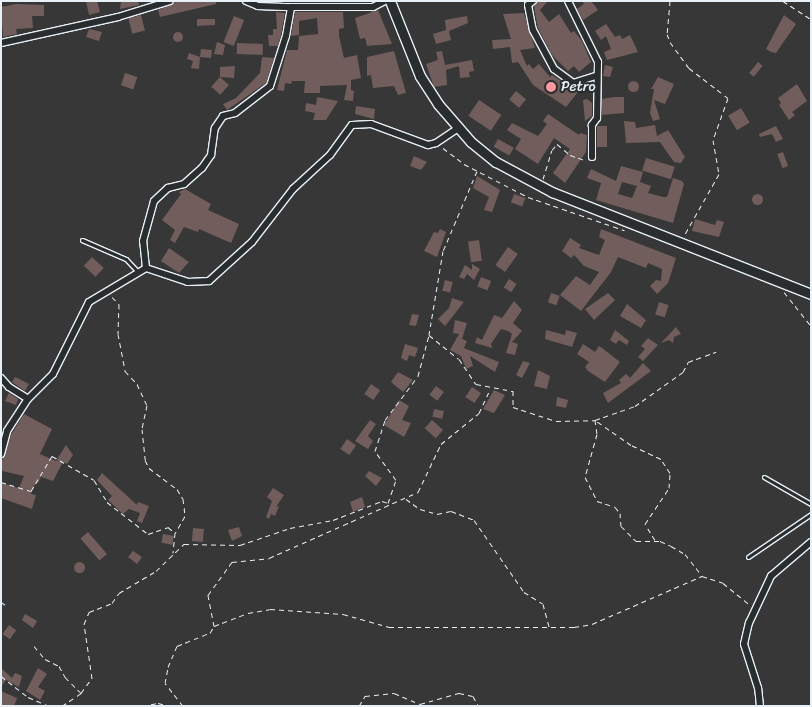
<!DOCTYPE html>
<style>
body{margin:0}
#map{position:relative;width:812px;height:707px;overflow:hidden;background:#383737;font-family:Sriracha,sans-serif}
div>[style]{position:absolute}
.building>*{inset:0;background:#705d5c;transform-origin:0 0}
.round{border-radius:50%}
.path>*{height:1px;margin-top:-0.5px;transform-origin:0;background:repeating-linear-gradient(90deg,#e8f1f8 0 5px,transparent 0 9px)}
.roads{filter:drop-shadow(1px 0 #e8f1f8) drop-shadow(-1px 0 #e8f1f8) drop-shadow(0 1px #e8f1f8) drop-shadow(0 -1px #e8f1f8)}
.service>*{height:3px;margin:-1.5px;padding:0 1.5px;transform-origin:1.5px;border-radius:1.5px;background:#2a2d2e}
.minor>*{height:6px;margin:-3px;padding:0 3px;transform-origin:3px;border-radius:3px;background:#2a2d2e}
.secondary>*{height:9px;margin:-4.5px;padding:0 4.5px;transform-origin:4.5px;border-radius:4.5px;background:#2a2d2e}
.dots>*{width:14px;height:14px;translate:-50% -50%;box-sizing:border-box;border:2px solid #2a2d2e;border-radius:50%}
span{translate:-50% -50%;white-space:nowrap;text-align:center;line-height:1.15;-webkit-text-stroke:4px #2a2d2e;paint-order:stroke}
.poi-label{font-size:14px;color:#e8f1f8}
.left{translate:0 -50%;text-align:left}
.frame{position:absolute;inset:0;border:2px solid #e8f1f8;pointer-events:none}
</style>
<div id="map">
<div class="building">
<div style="clip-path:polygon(86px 1px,97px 1px,100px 12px,89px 15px)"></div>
<div style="clip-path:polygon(138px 1px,139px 5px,120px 9px,121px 1px)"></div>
<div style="clip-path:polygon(178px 1px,216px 1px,216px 4px,160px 17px,158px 10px)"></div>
<div style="clip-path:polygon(538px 1px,548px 1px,540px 10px,549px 22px,559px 14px,571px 33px,574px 31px,582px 41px,591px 62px,579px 72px,574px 66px,568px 71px,552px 55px,538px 28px,534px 7px)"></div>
<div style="clip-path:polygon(582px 1px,591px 1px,598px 10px,583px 20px,577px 9px,584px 4px)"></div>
<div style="clip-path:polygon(16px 4px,44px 5px,44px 16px,32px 16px,33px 28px,16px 29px,17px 34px,3px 37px,1px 7px)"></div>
<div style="clip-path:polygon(378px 10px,392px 44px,367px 46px,365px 38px,360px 39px,355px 18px)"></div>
<div style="clip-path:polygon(276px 12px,285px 13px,281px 35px,278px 46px,269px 46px,268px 35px,273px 35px,273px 29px,277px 29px)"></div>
<div style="clip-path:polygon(295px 12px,343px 12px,344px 28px,339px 29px,339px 36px,344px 58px,357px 55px,361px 78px,351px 80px,351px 90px,354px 91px,353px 101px,344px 100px,347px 85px,320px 86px,320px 93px,304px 93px,305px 81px,292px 81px,291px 84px,285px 83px,284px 91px,277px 90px,287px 50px,298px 50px,299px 36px,318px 34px,317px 18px,299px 21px,299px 35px,291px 36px)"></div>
<div style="clip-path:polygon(524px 13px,535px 48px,520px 50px,527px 66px,529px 64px,533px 69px,539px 64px,550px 77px,552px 75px,578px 92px,566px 107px,533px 85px,518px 62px,512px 63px,510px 47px,493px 49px,492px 40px,511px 39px,503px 14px)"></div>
<div style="left:141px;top:15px;width:16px;height:13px;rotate:76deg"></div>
<div style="clip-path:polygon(784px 15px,796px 24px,776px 53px,771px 52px,766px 49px)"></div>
<div style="left:234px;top:16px;width:11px;height:28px;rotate:22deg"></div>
<div style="clip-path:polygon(467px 16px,468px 23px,449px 31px,451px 40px,436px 44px,433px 34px,446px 30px,445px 20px)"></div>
<div style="clip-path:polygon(197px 19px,215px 19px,215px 25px,197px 26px)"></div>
<div style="clip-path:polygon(606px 24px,615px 37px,620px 35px,622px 39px,630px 35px,638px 52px,607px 60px,604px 52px,611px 49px,606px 36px,601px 40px,595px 31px)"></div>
<div style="clip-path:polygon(89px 29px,102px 32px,99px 41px,86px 37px)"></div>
<div class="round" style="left:173px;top:32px;width:10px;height:10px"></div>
<div style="clip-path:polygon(217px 42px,225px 45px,223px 55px,214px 54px)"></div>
<div style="left:237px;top:43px;width:26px;height:11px;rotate:2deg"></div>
<div style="clip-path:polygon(201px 49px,212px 50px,211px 58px,200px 57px,199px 69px,191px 68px,193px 61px,187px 59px,189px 53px,200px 57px)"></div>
<div style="clip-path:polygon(394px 51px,406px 93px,398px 95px,394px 86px,373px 88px,371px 75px,367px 76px,367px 57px)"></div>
<div style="clip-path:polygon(442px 51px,445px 65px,472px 60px,474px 71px,469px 72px,470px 77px,460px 78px,459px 66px,446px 70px,447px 85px,434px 87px,426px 64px,438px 60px,436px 52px)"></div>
<div style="clip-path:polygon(262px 57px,274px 58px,266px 83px,227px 110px,223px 104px,236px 98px,260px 73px)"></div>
<div style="left:758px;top:62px;width:6px;height:14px;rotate:39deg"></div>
<div style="clip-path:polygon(605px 65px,613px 67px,610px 77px,603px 76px)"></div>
<div style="clip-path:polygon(235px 66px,234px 78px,220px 77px,220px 67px)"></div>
<div style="left:125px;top:73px;width:13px;height:13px;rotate:18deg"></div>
<div style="left:220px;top:77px;width:12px;height:13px;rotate:42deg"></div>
<div style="clip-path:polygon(658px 77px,674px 84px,665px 104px,654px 100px,660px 119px,653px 121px,650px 113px,654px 89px,651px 89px)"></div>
<div class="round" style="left:627.5px;top:80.5px;width:11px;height:11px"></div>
<div style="clip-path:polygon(797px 84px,807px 101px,792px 112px,795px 115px,789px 120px,779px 105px,781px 103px,778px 98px)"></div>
<div style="left:516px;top:91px;width:13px;height:11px;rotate:39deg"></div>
<div style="clip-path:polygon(317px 97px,338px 101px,326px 120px,313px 120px,315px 113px,305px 111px,306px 103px,316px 105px)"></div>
<div style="clip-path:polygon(614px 97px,624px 97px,624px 113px,602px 115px,602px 99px)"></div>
<div style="clip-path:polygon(587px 99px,592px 103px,592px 116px,585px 121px,583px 100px)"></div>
<div style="left:479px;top:100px;width:27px;height:19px;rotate:34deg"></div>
<div style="clip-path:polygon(356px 106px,375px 109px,374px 119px,355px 114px)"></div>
<div style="left:741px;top:108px;width:17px;height:15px;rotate:59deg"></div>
<div style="clip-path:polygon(548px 114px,579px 135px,580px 133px,587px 135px,586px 152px,565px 183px,553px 173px,570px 149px,554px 138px,538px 164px,515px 149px,521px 139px,507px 130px,512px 123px,538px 136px,547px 124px,543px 121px)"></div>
<div style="clip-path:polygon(624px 121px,635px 122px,636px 128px,655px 125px,657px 136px,668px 130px,685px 157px,681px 163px,674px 162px,660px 142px,626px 143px)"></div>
<div style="left:597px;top:126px;width:10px;height:21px"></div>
<div style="clip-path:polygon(776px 126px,783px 139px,776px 142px,772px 134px,760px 137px,759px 134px)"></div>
<div style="left:498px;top:139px;width:18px;height:9px;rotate:29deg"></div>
<div style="left:783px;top:152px;width:15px;height:6px;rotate:70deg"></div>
<div style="clip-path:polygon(414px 156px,427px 162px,421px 170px,410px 166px)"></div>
<div style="left:646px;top:158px;width:30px;height:13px;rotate:17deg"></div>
<div style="clip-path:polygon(evenodd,621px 166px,643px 172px,640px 182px,651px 186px,648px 193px,663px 197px,667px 197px,673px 178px,682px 181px,684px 184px,673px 223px,596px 200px,601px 183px,587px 178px,591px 169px,616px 181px,621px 166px,622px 182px,637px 186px,632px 198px,618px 194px,622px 182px)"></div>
<div style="clip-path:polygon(477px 176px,500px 190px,492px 212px,484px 210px,489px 197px,473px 188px)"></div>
<div style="clip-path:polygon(185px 189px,211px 204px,208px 210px,239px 224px,231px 243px,199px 229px,198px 232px,184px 227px,175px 243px,170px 240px,175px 230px,162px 220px,181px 194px,179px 192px)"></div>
<div class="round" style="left:751.5px;top:193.5px;width:11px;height:11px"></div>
<div style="left:514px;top:194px;width:12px;height:9px;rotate:20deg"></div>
<div style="clip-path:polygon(695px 219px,715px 225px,717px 220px,724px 222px,719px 237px,692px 231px)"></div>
<div style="clip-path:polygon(440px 229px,446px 232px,437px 257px,424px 251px,434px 232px,438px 233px)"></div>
<div style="clip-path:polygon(601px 229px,676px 258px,668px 283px,657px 294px,650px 286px,656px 280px,661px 281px,662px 269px,648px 263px,646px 268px,618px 257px,611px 272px,581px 311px,560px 295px,576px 276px,590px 285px,599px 272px,584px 266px,574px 255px,571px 258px,562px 251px,570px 238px,581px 245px,579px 248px,599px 255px,605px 240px,599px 237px)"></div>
<div style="left:479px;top:240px;width:21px;height:11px;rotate:82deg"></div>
<div style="left:508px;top:247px;width:12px;height:22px;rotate:35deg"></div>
<div style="clip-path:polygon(169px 248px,189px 262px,179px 273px,161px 261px)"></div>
<div style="left:92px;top:257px;width:16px;height:12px;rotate:43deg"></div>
<div style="clip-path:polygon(472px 264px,480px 269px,474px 280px,467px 274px,464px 279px,459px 277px,465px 265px,472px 270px)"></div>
<div style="left:481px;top:277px;width:11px;height:10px;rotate:22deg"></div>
<div style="left:509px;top:279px;width:9px;height:10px;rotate:32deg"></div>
<div style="left:445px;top:280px;width:8px;height:11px;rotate:14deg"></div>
<div style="left:551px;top:293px;width:9px;height:10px;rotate:18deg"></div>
<div style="clip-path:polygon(608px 293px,615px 300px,594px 320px,585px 309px)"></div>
<div style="clip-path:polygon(452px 298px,464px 302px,445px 326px,438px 319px,449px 308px)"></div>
<div style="clip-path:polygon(514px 301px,522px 310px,513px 323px,522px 331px,512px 342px,518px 344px,515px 355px,506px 353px,512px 334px,508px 331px,501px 329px,491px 344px,492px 348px,475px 343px,477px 337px,482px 340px,494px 315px,502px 318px)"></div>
<div style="left:659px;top:302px;width:10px;height:13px;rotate:17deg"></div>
<div style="clip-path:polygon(627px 304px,646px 320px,641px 328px,620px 316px)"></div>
<div style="clip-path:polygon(412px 314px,419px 315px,416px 326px,409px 325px)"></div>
<div style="clip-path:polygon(455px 320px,467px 323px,462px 339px,467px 341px,464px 348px,499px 362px,495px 372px,470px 356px,473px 366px,466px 369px,461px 356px,450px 350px,459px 334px,453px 333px)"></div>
<div style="clip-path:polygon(676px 327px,681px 334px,674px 337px,673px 343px,669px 340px,661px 343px)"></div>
<div style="clip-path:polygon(546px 330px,565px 335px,566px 330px,577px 333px,572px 347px,545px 339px)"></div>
<div style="clip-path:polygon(615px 330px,629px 341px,627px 345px,619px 340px,616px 344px,610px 340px)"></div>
<div style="clip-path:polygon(648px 338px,658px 345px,643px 361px,638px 357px,645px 349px,641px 346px)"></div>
<div style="clip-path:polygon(405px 344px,418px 348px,415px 357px,409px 355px,407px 361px,401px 358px)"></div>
<div style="clip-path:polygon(583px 344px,595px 352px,599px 346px,602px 348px,620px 362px,605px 382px,588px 371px,585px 367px,589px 362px,577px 354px)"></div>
<div style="clip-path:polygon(523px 361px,530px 363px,522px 378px,516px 375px)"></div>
<div style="clip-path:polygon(643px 363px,651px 371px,608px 403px,603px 393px,621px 383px,619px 380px,626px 374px,630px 378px)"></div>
<div style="clip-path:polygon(538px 370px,550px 376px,547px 389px,534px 386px)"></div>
<div style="clip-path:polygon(398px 372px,413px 380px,403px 392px,391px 382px)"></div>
<div style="clip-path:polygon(15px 377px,29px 384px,25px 391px,12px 382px)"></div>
<div style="left:371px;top:384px;width:11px;height:12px;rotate:34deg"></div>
<div style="left:436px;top:386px;width:10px;height:11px;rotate:37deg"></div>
<div style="left:472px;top:387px;width:11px;height:12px;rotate:34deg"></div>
<div style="clip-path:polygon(494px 390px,505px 395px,494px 413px,483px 409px)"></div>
<div style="clip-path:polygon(9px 393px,18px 399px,16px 405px,5px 401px)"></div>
<div style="clip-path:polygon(557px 397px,568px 400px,566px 408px,556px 406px)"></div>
<div style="clip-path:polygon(399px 400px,409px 406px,402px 420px,411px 423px,404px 437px,384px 425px)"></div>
<div style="left:434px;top:409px;width:10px;height:8px;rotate:11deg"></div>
<div style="clip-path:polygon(24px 414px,52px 429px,40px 454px,56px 461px,66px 445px,73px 455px,67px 464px,63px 462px,53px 481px,41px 477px,38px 483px,36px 482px,31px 494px,36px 495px,32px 509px,1px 498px,1px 483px,19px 488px,24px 476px,2px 471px,1px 463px,11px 435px)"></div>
<div style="clip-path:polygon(370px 420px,376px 424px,368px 436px,373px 441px,368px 449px,355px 441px)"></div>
<div style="left:432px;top:420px;width:15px;height:11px;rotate:42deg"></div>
<div style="left:347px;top:439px;width:11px;height:12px;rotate:34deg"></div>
<div style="clip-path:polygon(369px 471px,382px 478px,376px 486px,365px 476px)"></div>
<div style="clip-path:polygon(102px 473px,137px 505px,138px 502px,149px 506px,142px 523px,137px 521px,140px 513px,129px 509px,123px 514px,108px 500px,112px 496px,97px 480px)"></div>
<div style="clip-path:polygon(273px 488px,284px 495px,276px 507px,279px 506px,275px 516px,271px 514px,269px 519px,266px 517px,272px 501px,267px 497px)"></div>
<div style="clip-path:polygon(362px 497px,365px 507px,353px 512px,350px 502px)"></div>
<div style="clip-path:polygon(239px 527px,242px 536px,232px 541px,228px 530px)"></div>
<div style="left:193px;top:528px;width:11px;height:13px;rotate:5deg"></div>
<div style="left:88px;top:532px;width:29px;height:10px;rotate:49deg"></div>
<div style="left:163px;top:534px;width:11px;height:9px;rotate:10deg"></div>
<div style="clip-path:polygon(133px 551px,142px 557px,137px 564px,128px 557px)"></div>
<div class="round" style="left:73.5px;top:561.5px;width:11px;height:11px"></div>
<div style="clip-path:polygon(25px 614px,37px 621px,33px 628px,22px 620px)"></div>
<div style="left:9px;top:625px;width:9px;height:11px;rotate:36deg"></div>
<div style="clip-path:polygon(1px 668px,12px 678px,15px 673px,22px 676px,19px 687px,6px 680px,1px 687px)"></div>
<div style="clip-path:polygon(38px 668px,47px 674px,38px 687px,45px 691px,40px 700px,26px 691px)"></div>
<div style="clip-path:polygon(1px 691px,17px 698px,14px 706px,1px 706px)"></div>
</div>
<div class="path">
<div style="left:670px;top:1px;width:33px;rotate:95deg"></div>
<div style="left:667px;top:34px;width:9px;rotate:69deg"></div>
<div style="left:670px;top:42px;width:32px;rotate:54deg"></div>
<div style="left:689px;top:68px;width:49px;rotate:37.6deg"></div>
<div style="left:728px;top:98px;width:45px;rotate:109.7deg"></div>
<div style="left:713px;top:140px;width:35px;rotate:80deg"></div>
<div style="left:719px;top:174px;width:69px;rotate:119.5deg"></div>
<div style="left:783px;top:1px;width:33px;rotate:33deg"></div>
<div style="left:443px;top:148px;width:26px;rotate:37deg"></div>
<div style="left:464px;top:164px;width:72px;rotate:27.3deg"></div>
<div style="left:528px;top:197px;width:102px;rotate:19deg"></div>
<div style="left:477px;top:171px;width:87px;rotate:113deg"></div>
<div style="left:443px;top:251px;width:85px;rotate:99.5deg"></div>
<div style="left:429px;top:335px;width:38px;rotate:39deg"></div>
<div style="left:459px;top:359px;width:30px;rotate:56deg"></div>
<div style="left:476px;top:384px;width:38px;rotate:11deg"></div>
<div style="left:513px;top:391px;width:16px;rotate:90deg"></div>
<div style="left:513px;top:407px;width:45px;rotate:18deg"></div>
<div style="left:556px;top:421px;width:39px;rotate:-1deg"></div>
<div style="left:595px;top:420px;width:14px;rotate:82deg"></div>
<div style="left:597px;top:434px;width:45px;rotate:105.6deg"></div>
<div style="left:585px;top:477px;width:27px;rotate:63deg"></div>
<div style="left:597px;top:501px;width:19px;rotate:18deg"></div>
<div style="left:615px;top:507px;width:8px;rotate:50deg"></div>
<div style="left:620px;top:513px;width:13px;rotate:86deg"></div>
<div style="left:621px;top:526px;width:21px;rotate:45deg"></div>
<div style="left:636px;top:541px;width:24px"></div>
<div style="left:660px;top:541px;width:12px;rotate:24deg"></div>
<div style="left:671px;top:546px;width:16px;rotate:30deg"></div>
<div style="left:685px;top:554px;width:28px;rotate:52deg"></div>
<div style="left:543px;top:179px;width:30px;rotate:-73deg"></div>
<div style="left:552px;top:150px;width:8px;rotate:-50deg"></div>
<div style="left:557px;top:144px;width:17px;rotate:40deg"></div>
<div style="left:570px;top:155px;width:18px;rotate:19deg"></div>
<div style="left:784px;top:292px;width:43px;rotate:51.5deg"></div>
<div style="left:112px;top:297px;width:10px;rotate:45deg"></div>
<div style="left:119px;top:304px;width:30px;rotate:92deg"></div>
<div style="left:118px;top:334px;width:38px;rotate:79deg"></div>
<div style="left:125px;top:371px;width:18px;rotate:47deg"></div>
<div style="left:137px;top:384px;width:23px;rotate:65deg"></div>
<div style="left:147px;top:405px;width:25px;rotate:102deg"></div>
<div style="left:142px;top:429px;width:31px;rotate:84deg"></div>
<div style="left:145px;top:460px;width:9px;rotate:63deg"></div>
<div style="left:149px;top:468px;width:35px;rotate:37deg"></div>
<div style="left:177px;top:489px;width:12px;rotate:59deg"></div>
<div style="left:183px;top:499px;width:17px;rotate:83deg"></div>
<div style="left:185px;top:516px;width:20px;rotate:120deg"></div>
<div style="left:1px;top:482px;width:31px;rotate:17deg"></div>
<div style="left:31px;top:491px;width:41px;rotate:-59deg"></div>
<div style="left:52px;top:456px;width:48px;rotate:29.7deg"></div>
<div style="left:94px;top:480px;width:26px;rotate:59deg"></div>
<div style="left:107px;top:502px;width:52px;rotate:38deg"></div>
<div style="left:148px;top:534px;width:21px;rotate:-19deg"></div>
<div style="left:168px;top:527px;width:9px;rotate:41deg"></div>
<div style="left:175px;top:533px;width:20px;rotate:96deg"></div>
<div style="left:406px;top:499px;width:17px;rotate:36deg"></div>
<div style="left:420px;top:509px;width:18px;rotate:16deg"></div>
<div style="left:437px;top:514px;width:14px;rotate:-12deg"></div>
<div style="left:451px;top:511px;width:25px;rotate:21deg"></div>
<div style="left:474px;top:520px;width:88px;rotate:55.2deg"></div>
<div style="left:524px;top:592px;width:22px;rotate:32deg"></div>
<div style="left:543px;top:604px;width:24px;rotate:75deg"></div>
<div style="left:655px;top:540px;width:19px;rotate:-122deg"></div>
<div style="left:645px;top:524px;width:43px;rotate:-56.3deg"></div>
<div style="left:669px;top:488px;width:15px;rotate:-86deg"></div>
<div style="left:670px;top:473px;width:17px;rotate:-123deg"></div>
<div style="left:661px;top:459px;width:33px;rotate:-155deg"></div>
<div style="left:631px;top:445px;width:44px;rotate:-145.2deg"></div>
<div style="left:595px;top:420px;width:42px;rotate:-19.3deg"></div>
<div style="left:635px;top:406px;width:59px;rotate:-35.3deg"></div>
<div style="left:683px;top:372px;width:11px;rotate:-63deg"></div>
<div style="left:688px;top:362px;width:30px;rotate:-20deg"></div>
<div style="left:1px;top:602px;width:7px;rotate:34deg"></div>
<div style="left:214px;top:626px;width:36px;rotate:-21deg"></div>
<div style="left:248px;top:613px;width:22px;rotate:-10deg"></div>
<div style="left:270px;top:609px;width:73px;rotate:3.9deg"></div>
<div style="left:343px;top:614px;width:48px;rotate:15.8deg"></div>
<div style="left:389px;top:627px;width:185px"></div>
<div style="left:574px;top:627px;width:18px;rotate:-9deg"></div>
<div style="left:592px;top:624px;width:120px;rotate:-23.6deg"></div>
<div style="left:702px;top:576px;width:22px;rotate:18deg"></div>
<div style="left:723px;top:583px;width:35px;rotate:39deg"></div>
<div style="left:34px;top:646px;width:17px;rotate:50deg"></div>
<div style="left:45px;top:659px;width:16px;rotate:27deg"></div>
<div style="left:59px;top:666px;width:13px;rotate:61deg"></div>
<div style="left:65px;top:677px;width:23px;rotate:45deg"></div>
<div style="left:1px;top:676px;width:34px;rotate:38deg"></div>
<div style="left:28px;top:697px;width:23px;rotate:23deg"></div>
<div style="left:62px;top:706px;width:23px;rotate:-34deg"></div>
<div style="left:81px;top:693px;width:19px;rotate:-54deg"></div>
<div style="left:92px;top:678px;width:55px;rotate:-98.4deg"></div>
<div style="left:84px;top:624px;width:13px;rotate:-67deg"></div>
<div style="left:89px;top:612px;width:25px;rotate:-21deg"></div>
<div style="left:112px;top:603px;width:12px;rotate:-55deg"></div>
<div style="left:119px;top:593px;width:43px;rotate:-30.7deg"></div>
<div style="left:156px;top:571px;width:39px;rotate:-44deg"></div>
<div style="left:184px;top:544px;width:56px;rotate:1deg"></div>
<div style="left:240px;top:545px;width:53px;rotate:-18.8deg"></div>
<div style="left:290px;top:528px;width:44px;rotate:-10.5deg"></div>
<div style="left:333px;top:520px;width:53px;rotate:-21.2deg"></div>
<div style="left:382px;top:501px;width:6px;rotate:18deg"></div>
<div style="left:388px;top:503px;width:24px;rotate:-71deg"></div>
<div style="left:396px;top:480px;width:36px;rotate:-126deg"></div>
<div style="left:375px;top:451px;width:33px;rotate:-72deg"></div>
<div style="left:385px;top:420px;width:55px;rotate:-53.1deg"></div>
<div style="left:418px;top:376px;width:42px;rotate:-75deg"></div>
<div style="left:142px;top:706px;width:16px;rotate:-11deg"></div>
<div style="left:158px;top:703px;width:12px;rotate:14deg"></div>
<div style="left:183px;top:706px;width:29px;rotate:-128deg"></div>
<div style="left:165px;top:683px;width:16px;rotate:-79deg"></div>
<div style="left:168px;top:667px;width:23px;rotate:-67deg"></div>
<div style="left:177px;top:646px;width:35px;rotate:-22deg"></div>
<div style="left:210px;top:633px;width:8px;rotate:-60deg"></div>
<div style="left:214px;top:626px;width:32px;rotate:-101deg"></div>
<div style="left:208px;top:595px;width:41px;rotate:-54deg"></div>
<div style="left:232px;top:562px;width:37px;rotate:-6deg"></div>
<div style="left:269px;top:558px;width:163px;rotate:-23.9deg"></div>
<div style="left:418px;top:492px;width:53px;rotate:-64.4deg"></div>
<div style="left:441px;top:444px;width:49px;rotate:-39.2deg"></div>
<div style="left:479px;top:413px;width:26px;rotate:-65deg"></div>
<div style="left:359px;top:706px;width:12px;rotate:-59deg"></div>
<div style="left:365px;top:696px;width:29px;rotate:-6deg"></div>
<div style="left:394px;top:693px;width:28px;rotate:23deg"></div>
<div style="left:420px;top:704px;width:41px;rotate:-15.8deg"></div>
<div style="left:459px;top:693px;width:14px;rotate:12deg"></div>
<div style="left:473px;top:696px;width:11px;rotate:63deg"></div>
</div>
<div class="roads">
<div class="service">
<div style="left:82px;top:240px;width:48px;rotate:23.4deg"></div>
<div style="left:126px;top:259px;width:18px;rotate:47deg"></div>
<div style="left:764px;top:477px;width:54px;rotate:29.9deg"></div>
<div style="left:748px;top:557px;width:76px;rotate:-34.3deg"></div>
</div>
<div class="minor">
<div style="left:246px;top:1px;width:13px;rotate:23deg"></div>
<div style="left:258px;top:6px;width:33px;rotate:2deg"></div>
<div style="left:291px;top:7px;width:82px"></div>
<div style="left:373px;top:7px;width:13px;rotate:-27deg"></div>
<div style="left:533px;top:1px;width:6px;rotate:141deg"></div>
<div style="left:528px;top:5px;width:25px;rotate:79deg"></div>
<div style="left:533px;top:30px;width:44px;rotate:61.7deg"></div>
<div style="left:554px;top:69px;width:24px;rotate:36deg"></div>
<div style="left:573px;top:83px;width:24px;rotate:-17deg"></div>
<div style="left:568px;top:1px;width:68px;rotate:63.8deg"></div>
<div style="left:598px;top:62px;width:56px;rotate:91deg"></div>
<div style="left:597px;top:118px;width:9px;rotate:126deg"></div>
<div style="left:592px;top:125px;width:32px;rotate:90deg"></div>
<div style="left:1px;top:43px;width:120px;rotate:-12.5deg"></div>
<div style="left:118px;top:17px;width:54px;rotate:-17.1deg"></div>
<div style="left:146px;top:268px;width:44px;rotate:18.4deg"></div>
<div style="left:188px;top:282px;width:21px;rotate:-3deg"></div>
<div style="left:209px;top:281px;width:58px;rotate:-42.2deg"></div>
<div style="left:252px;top:242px;width:67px;rotate:-52.3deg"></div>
<div style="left:293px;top:189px;width:50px;rotate:-42.6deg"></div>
<div style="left:330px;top:155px;width:37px;rotate:-54deg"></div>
<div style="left:352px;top:125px;width:19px;rotate:-3deg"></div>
<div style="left:371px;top:124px;width:61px;rotate:20.2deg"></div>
<div style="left:428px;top:145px;width:8px;rotate:-14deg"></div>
<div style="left:436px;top:143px;width:27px;rotate:-34deg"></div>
<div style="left:1px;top:378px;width:12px;rotate:48deg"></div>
<div style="left:9px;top:387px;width:22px;rotate:32deg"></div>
<div style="left:1px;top:454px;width:24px;rotate:-75deg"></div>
<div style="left:7px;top:431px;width:38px;rotate:-57deg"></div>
<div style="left:28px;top:399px;width:35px;rotate:-45deg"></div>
<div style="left:53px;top:374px;width:80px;rotate:-63.4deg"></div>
<div style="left:89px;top:302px;width:66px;rotate:-30.8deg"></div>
<div style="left:146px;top:268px;width:27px;rotate:-96deg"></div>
<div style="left:143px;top:241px;width:41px;rotate:-74.6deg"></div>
<div style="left:154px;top:201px;width:19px;rotate:-43deg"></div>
<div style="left:168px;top:188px;width:16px;rotate:-14deg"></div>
<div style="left:184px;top:184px;width:24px;rotate:-42deg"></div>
<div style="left:202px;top:168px;width:16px;rotate:-55deg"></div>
<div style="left:211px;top:155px;width:27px;rotate:-82deg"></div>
<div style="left:215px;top:128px;width:14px;rotate:-56deg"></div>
<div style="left:223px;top:116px;width:12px;rotate:-14deg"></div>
<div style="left:235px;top:113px;width:44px;rotate:-37.6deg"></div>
<div style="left:270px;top:86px;width:52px;rotate:-72.3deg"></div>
<div style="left:286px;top:36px;width:29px;rotate:-80deg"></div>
<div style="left:760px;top:706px;width:18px;rotate:-96deg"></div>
<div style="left:758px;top:688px;width:46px;rotate:-107.7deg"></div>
<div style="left:744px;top:644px;width:22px;rotate:-77deg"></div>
<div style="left:749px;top:623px;width:52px;rotate:-64.9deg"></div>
<div style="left:771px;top:576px;width:52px;rotate:-40.4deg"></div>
</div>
<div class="secondary">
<div style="left:390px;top:1px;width:81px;rotate:68.2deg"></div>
<div style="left:420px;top:76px;width:33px;rotate:57deg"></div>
<div style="left:438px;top:104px;width:50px;rotate:49deg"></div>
<div style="left:471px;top:142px;width:32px;rotate:39deg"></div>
<div style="left:496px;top:162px;width:64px;rotate:28.2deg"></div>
<div style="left:552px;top:192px;width:278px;rotate:21.5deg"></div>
</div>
</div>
<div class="dots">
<div style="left:551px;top:87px;background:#ff9aa2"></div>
</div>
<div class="poi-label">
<span class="left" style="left:561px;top:87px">Petro</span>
</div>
<div class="frame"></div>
</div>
